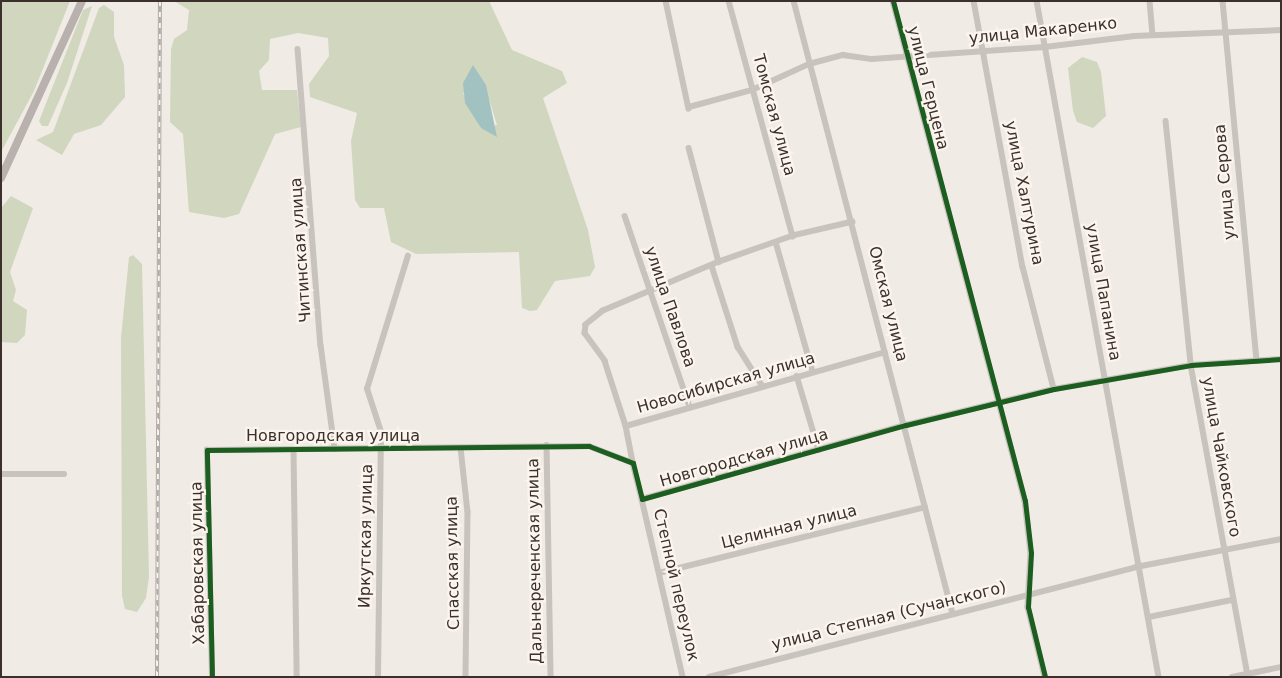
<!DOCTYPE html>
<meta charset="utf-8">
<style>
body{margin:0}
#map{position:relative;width:1282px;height:678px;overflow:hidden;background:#f0ebe5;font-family:"DejaVu Sans",sans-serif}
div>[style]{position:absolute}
.green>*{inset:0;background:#d1d6bf}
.water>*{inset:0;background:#a1c2c1}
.minor>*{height:5.5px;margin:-2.75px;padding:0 2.75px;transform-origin:2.75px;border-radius:2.75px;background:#c9c3be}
.major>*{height:8px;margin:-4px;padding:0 4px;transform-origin:4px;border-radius:4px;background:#b8b1ad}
.rail>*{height:4px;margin-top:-2px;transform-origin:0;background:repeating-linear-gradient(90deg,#fbf5ee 0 5.5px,#b1aca8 0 11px);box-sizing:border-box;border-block:1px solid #b1aca8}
.cycleway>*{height:5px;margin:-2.5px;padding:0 2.5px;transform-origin:2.5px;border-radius:2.5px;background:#1b5e20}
span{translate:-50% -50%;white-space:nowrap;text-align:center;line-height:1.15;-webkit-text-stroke:4.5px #fbf5ee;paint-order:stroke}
.street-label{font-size:16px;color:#3b302b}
.frame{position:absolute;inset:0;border:2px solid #3b302b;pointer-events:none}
</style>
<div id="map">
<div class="green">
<div style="clip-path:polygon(1px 1px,70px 1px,34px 91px,1px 152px)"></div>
<div style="clip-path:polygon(evenodd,174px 1px,489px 1px,512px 50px,562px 71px,567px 83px,543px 98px,588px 230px,595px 267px,590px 276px,555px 281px,537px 310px,530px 311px,522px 308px,519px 252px,416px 254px,391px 242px,384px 208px,360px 208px,355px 200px,351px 141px,357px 113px,310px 97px,309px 84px,329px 56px,328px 38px,298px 33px,270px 39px,269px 60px,259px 71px,262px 90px,297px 90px,301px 127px,275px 134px,239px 214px,224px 218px,189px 212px,183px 134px,170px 122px,171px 49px,174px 39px,187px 30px,189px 10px,174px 1px,463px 93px,489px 99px,497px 125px,481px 128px,463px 93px)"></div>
<div style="clip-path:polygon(104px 5px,114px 12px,114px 37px,124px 65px,125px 97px,101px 125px,74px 134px,62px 155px,36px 140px,53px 132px,99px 8px)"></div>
<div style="clip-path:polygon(92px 6px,67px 83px,48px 126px,42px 126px,39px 121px,83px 10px)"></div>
<div style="clip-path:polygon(1082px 57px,1097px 62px,1101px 72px,1106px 116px,1093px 128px,1077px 122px,1073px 111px,1068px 68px)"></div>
<div style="clip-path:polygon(11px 196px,33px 208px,10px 272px,16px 290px,13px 301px,27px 310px,25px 335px,17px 343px,1px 342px,1px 208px)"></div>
<div style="clip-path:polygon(133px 255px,142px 264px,149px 577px,146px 598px,137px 612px,125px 609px,122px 596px,121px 338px,129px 257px)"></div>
</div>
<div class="water">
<div style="clip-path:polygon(473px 65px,486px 85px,497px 137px,481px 128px,465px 103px,463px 83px)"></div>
</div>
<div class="minor">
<div style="left:666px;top:1px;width:110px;rotate:78deg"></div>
<div style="left:729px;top:1px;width:244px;rotate:74.8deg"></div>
<div style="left:794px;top:1px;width:633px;rotate:75.46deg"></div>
<div style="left:893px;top:1px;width:517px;rotate:75.21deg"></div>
<div style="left:1025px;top:501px;width:52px;rotate:83.4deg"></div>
<div style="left:1031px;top:553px;width:54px;rotate:93.2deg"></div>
<div style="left:1028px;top:607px;width:72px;rotate:76.3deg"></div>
<div style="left:974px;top:1px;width:270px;rotate:79.6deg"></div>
<div style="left:1023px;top:267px;width:126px;rotate:75.7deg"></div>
<div style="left:1037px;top:1px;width:687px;rotate:79.77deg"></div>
<div style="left:1150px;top:1px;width:34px;rotate:85deg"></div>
<div style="left:1223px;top:1px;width:361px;rotate:84.6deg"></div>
<div style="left:298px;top:49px;width:297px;rotate:85.6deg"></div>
<div style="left:321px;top:345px;width:105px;rotate:82.3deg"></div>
<div style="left:689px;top:107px;width:65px;rotate:-15.1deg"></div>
<div style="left:752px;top:90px;width:63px;rotate:-24.5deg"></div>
<div style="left:809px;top:64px;width:35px;rotate:-15deg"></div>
<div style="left:843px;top:55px;width:29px;rotate:8deg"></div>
<div style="left:872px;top:59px;width:173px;rotate:-4deg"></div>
<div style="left:1045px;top:47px;width:90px;rotate:-7deg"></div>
<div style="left:1134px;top:36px;width:147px;rotate:-2.3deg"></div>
<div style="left:1166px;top:121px;width:245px;rotate:84.1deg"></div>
<div style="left:1191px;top:365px;width:317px;rotate:79.6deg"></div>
<div style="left:689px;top:148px;width:118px;rotate:75.3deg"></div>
<div style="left:625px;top:216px;width:202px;rotate:71.2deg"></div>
<div style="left:853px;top:222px;width:62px;rotate:166.9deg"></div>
<div style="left:793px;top:236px;width:78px;rotate:160.6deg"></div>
<div style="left:719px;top:262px;width:126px;rotate:157.1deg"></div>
<div style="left:603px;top:311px;width:22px;rotate:141deg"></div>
<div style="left:586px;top:325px;width:8px;rotate:97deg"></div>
<div style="left:585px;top:333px;width:34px;rotate:54deg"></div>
<div style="left:605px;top:361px;width:68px;rotate:72.1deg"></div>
<div style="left:626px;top:426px;width:269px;rotate:-15.9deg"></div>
<div style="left:776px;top:242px;width:135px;rotate:74.1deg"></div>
<div style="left:712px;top:266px;width:85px;rotate:72.2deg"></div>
<div style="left:738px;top:347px;width:45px;rotate:57.7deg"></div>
<div style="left:797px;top:376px;width:77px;rotate:73.4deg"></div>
<div style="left:626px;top:426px;width:38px;rotate:79deg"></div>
<div style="left:547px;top:445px;width:232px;rotate:89deg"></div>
<div style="left:461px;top:448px;width:64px;rotate:83.8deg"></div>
<div style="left:468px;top:512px;width:165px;rotate:90.7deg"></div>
<div style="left:294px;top:450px;width:227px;rotate:89.2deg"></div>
<div style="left:1px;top:474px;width:63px"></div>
<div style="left:642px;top:499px;width:183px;rotate:77deg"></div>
<div style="left:659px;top:573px;width:274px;rotate:-13.9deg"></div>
<div style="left:1149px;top:617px;width:85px;rotate:-11.6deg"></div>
<div style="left:212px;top:677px;width:227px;rotate:-91.3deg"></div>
<div style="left:207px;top:450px;width:382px;rotate:-0.6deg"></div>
<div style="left:589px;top:446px;width:47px;rotate:21.1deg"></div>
<div style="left:633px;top:463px;width:37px;rotate:76deg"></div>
<div style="left:642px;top:499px;width:274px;rotate:-15.7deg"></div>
<div style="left:906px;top:425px;width:152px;rotate:-13.7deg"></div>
<div style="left:1054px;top:389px;width:139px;rotate:-9.9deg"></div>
<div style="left:1191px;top:365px;width:90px;rotate:-3.8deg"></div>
<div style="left:378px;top:677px;width:245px;rotate:-89.3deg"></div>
<div style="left:381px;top:432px;width:45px;rotate:-108deg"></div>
<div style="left:367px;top:389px;width:139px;rotate:-72.9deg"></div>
<div style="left:709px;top:677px;width:441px;rotate:-14.4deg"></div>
<div style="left:1136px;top:567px;width:148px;rotate:-10.9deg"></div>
<div style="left:1232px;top:677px;width:50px;rotate:-11.5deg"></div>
</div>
<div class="major">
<div style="left:1px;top:178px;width:195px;rotate:-65.4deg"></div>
</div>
<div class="rail">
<div style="left:157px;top:677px;width:676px;rotate:-89.75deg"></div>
</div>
<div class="cycleway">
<div style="left:893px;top:1px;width:517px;rotate:75.21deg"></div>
<div style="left:1025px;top:501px;width:52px;rotate:83.4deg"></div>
<div style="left:1031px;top:553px;width:54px;rotate:93.2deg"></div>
<div style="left:1028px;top:607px;width:72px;rotate:76.3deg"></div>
<div style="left:212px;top:677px;width:227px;rotate:-91.3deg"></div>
<div style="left:207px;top:450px;width:382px;rotate:-0.6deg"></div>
<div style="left:589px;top:446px;width:47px;rotate:21.1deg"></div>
<div style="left:633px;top:463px;width:37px;rotate:76deg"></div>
<div style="left:642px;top:499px;width:274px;rotate:-15.7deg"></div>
<div style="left:906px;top:425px;width:152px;rotate:-13.7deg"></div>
<div style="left:1054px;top:389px;width:139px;rotate:-9.9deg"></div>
<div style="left:1191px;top:365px;width:90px;rotate:-3.8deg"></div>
</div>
<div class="street-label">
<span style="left:1043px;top:31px;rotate:-6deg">улица Макаренко</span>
<span style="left:928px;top:88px;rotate:76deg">улица Герцена</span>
<span style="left:774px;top:115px;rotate:75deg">Томская улица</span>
<span style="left:1225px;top:182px;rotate:-95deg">улица Серова</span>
<span style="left:1024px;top:193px;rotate:79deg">улица Халтурина</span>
<span style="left:301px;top:250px;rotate:-94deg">Читинская улица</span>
<span style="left:1103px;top:292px;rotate:80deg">улица Папанина</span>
<span style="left:888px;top:304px;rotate:76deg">Омская улица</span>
<span style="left:670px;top:307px;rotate:71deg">улица Павлова</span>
<span style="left:726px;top:383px;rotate:-16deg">Новосибирская улица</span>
<span style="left:333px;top:436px">Новгородская улица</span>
<span style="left:1221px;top:457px;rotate:80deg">улица Чайковского</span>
<span style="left:744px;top:458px;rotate:-16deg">Новгородская улица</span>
<span style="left:789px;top:527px;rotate:-14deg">Целинная улица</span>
<span style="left:366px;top:536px;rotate:-89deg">Иркутская улица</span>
<span style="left:535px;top:561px;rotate:-91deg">Дальнереченская улица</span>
<span style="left:198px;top:563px;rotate:-91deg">Хабаровская улица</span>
<span style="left:453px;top:563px;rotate:-91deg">Спасская улица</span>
<span style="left:676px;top:585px;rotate:77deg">Степной переулок</span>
<span style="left:889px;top:616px;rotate:-14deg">улица Степная (Сучанского)</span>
</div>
<div class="frame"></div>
</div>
